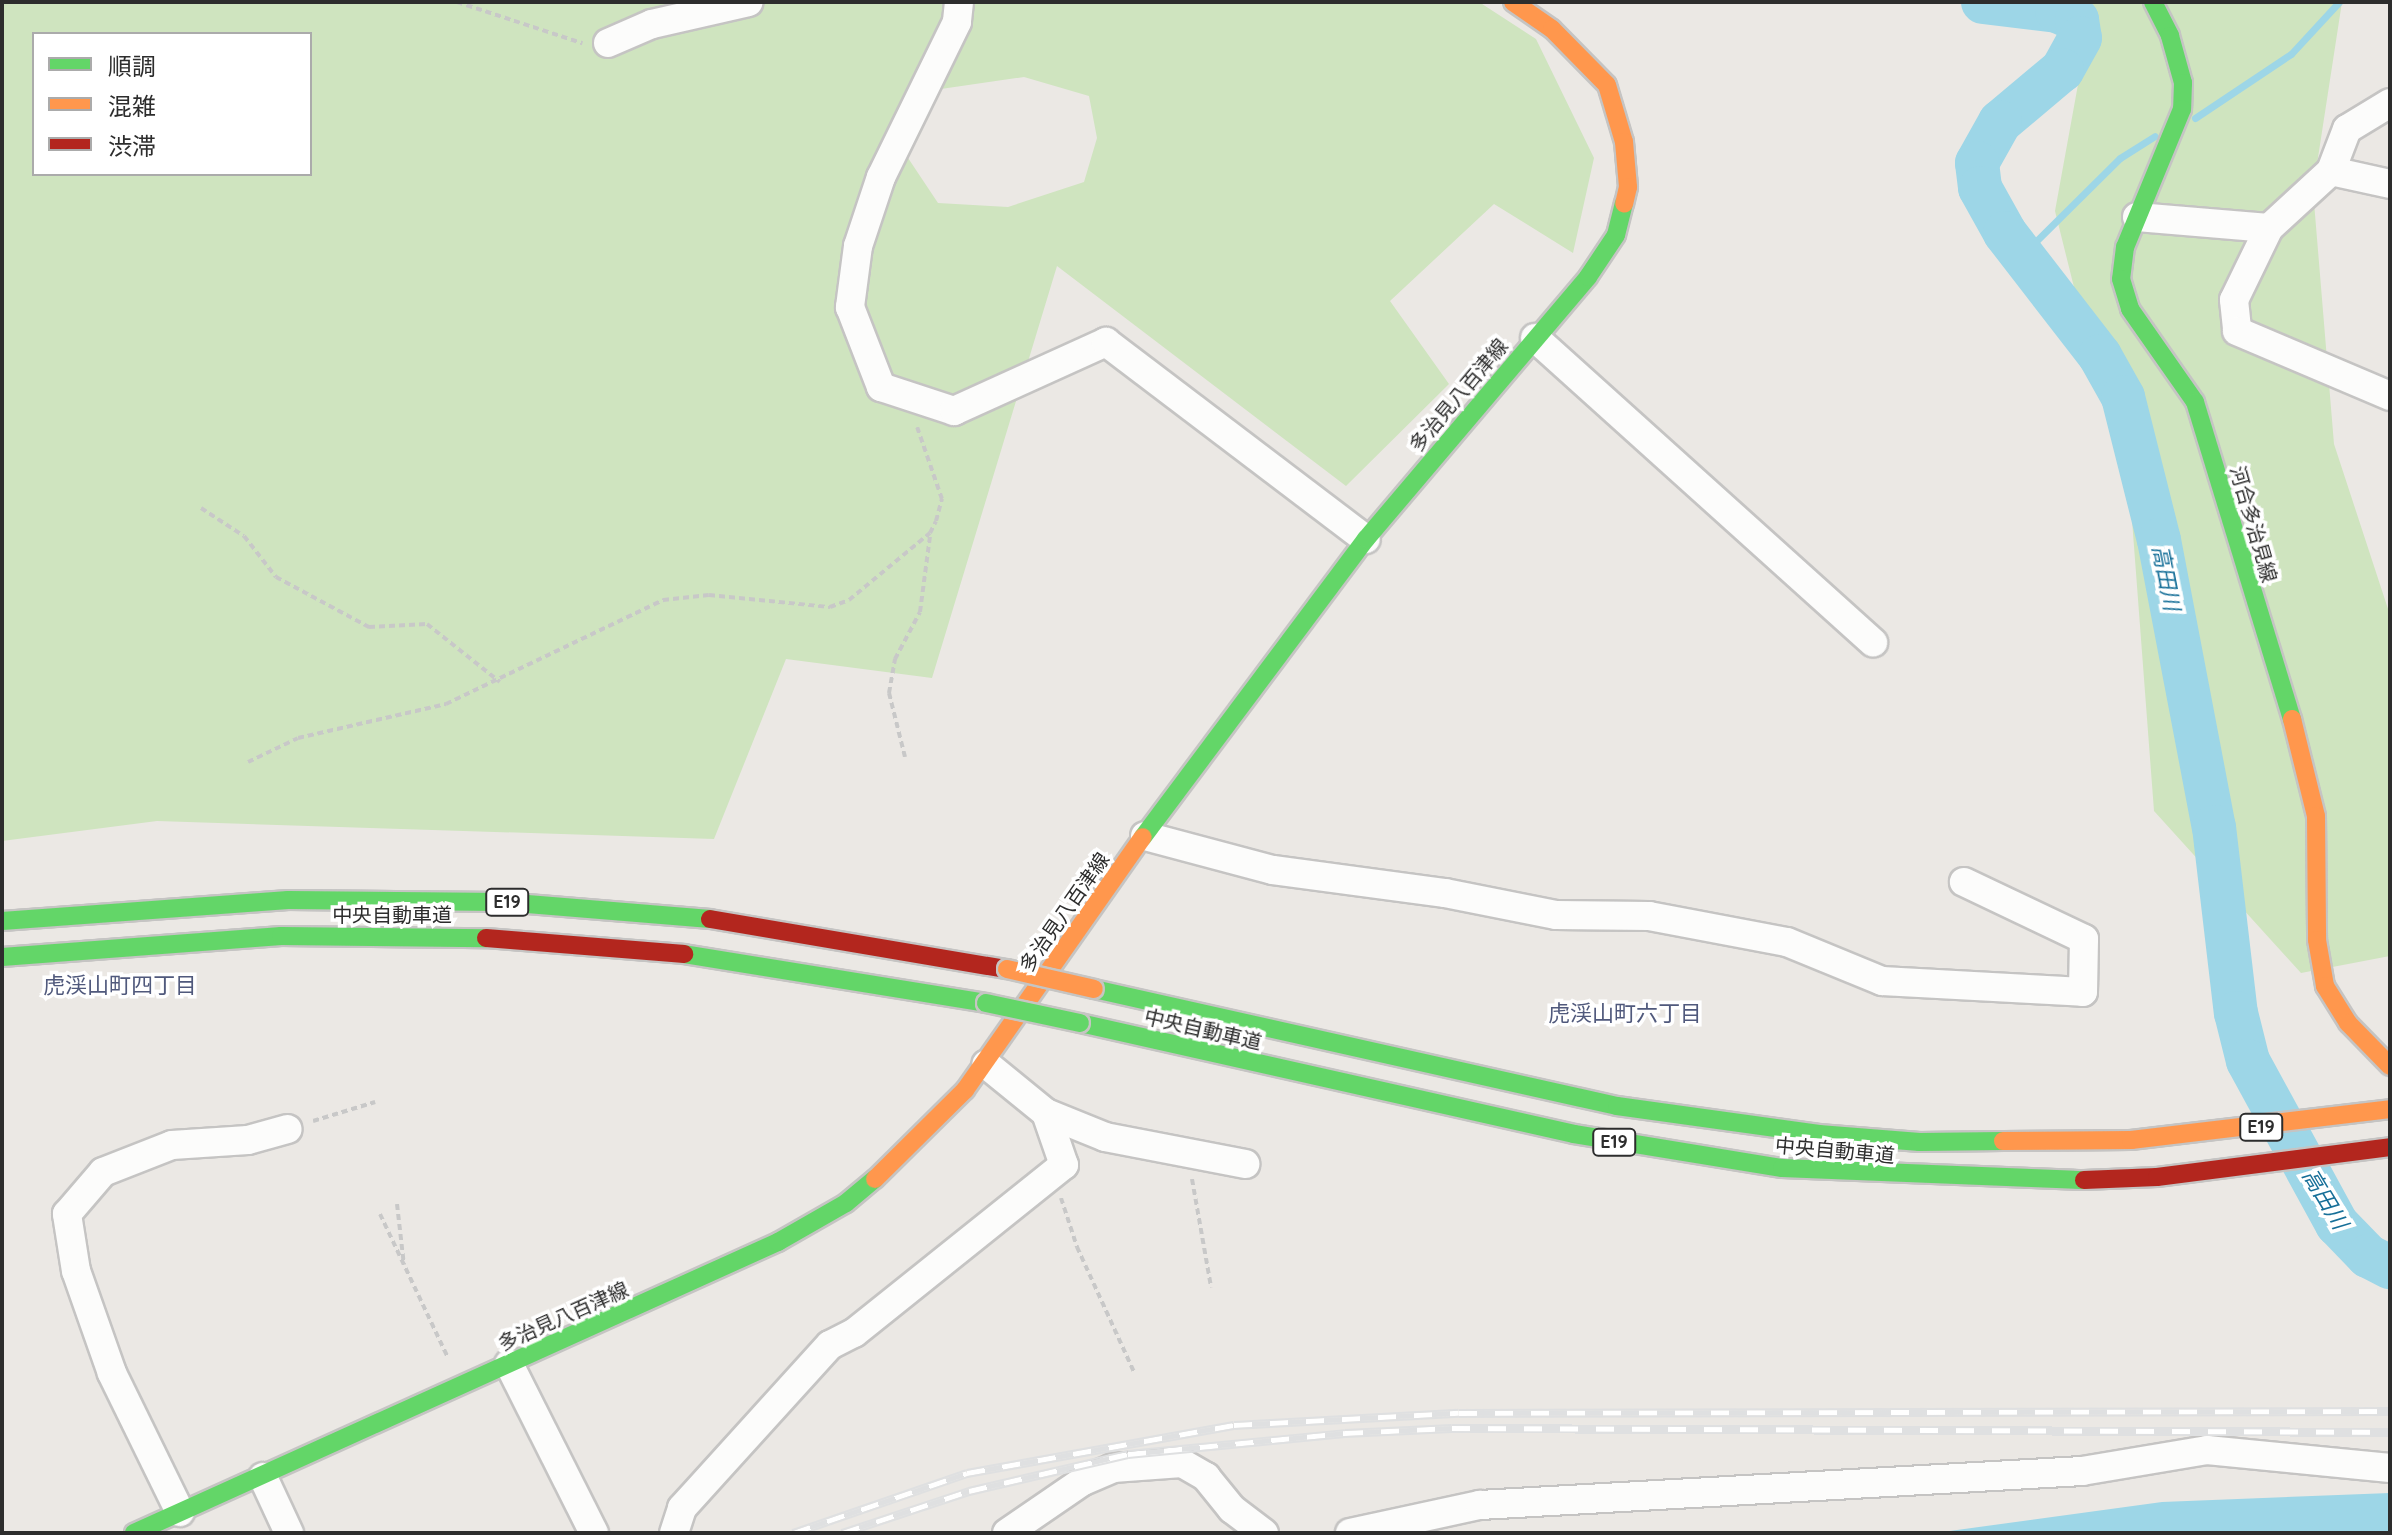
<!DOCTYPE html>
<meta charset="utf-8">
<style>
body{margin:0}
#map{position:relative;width:2392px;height:1535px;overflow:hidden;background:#ebe8e4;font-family:Quicksand,"Noto Sans JP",sans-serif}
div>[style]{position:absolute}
.green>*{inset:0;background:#cfe4bf}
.water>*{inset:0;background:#9dd6e7}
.stream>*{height:7px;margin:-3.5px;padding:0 3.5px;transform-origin:3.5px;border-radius:3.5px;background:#9dd6e7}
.river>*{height:44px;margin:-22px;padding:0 22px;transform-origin:22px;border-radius:22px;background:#9dd6e7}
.path>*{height:4px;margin-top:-2px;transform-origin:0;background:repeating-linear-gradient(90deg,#c8c8c8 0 6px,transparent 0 10px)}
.roads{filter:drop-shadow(2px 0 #c5c4c3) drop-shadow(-2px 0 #c5c4c3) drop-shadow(0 2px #c5c4c3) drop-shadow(0 -2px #c5c4c3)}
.street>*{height:28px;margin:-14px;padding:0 14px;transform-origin:14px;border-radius:14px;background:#fcfcfb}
.fast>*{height:18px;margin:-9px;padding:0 9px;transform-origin:9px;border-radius:9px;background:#63d668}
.slow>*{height:18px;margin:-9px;padding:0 9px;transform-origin:9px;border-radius:9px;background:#ff974d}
.jam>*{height:18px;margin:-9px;padding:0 9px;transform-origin:9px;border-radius:9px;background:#b3261e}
.rail>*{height:9px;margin-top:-4.5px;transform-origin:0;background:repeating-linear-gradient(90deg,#fff 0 18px,#dfe0e1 0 36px);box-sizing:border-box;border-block:2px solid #dfe0e1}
.bridges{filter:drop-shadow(2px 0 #c6c5c3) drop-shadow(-2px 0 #c6c5c3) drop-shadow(0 2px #c6c5c3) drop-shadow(0 -2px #c6c5c3)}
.fast-bridge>*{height:18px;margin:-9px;padding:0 9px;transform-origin:9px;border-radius:9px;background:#63d668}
.slow-bridge>*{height:18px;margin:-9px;padding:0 9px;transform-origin:9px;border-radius:9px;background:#ff974d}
span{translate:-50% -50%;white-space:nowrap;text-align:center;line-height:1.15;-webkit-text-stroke:7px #fff;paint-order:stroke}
.shield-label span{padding:2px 6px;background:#fff;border:2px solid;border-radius:6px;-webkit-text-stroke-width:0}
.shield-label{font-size:18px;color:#2d2d2d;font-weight:700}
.street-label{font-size:20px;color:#2d2d2d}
.water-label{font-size:22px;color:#166f98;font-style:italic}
.neighbourhood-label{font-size:22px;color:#50597c}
.frame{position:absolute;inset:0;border:4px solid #2d2d2d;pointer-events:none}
.legend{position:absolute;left:32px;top:32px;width:280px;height:144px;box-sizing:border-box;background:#fff;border:2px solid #ababab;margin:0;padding:10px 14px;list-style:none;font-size:24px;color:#2d2d2d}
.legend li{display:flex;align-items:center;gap:16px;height:40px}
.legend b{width:40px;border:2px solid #ababab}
</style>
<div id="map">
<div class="green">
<div style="clip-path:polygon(evenodd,2px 2px,1479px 2px,1536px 39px,1594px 158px,1573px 253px,1494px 204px,1390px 301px,1449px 384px,1346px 486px,1057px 266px,932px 678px,786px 659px,714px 839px,157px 821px,2px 841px,2px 2px,34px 34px,310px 34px,310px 174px,34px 174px,34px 34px,2px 2px,1024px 77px,1089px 96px,1097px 138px,1084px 182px,1008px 207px,938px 203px,900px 146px,934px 90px,1024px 77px)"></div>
<div style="clip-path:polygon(2093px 2px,2342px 2px,2313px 190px,2334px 444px,2390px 615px,2390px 956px,2301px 973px,2154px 811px,2132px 520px,2055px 211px)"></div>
</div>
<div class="water">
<div style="clip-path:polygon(2390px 1493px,2390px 1533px,1935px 1533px,2162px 1502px)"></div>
</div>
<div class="stream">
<div style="left:2195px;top:118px;width:115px;rotate:-33.7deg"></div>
<div style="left:2291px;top:54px;width:71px;rotate:-47.3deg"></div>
<div style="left:2023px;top:254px;width:136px;rotate:-44.7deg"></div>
<div style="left:2120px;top:158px;width:41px;rotate:-32.2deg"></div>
</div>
<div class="river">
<div style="left:1983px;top:2px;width:75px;rotate:6.9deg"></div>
<div style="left:2057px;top:11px;width:22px;rotate:24deg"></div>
<div style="left:2077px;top:20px;width:18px;rotate:81deg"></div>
<div style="left:2080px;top:38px;width:37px;rotate:119deg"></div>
<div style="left:2062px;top:70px;width:81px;rotate:140deg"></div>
<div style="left:2000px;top:122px;width:47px;rotate:119.3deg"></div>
<div style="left:1977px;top:163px;width:25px;rotate:83deg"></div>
<div style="left:1980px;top:188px;width:51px;rotate:60.9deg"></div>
<div style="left:2005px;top:233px;width:155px;rotate:52.3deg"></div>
<div style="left:2100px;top:356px;width:47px;rotate:60.7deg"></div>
<div style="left:2123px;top:397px;width:147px;rotate:75.9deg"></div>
<div style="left:2159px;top:540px;width:292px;rotate:79.2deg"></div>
<div style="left:2214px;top:827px;width:187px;rotate:83.3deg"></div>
<div style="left:2236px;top:1013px;width:49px;rotate:76deg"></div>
<div style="left:2248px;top:1061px;width:186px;rotate:61.4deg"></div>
<div style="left:2337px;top:1224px;width:45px;rotate:45.9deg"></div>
<div style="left:2368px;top:1256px;width:25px;rotate:27deg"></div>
</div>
<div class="path">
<div style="left:457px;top:2px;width:132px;rotate:18.2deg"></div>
<div style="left:201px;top:508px;width:51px;rotate:33.1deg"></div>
<div style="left:244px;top:536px;width:52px;rotate:52deg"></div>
<div style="left:276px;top:577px;width:106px;rotate:28.3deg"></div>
<div style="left:369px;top:627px;width:58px;rotate:-3deg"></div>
<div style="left:427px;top:624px;width:93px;rotate:38.5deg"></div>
<div style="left:905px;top:757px;width:66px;rotate:-104deg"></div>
<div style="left:889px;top:693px;width:35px;rotate:-80deg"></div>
<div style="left:895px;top:659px;width:53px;rotate:-62deg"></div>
<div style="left:920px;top:612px;width:77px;rotate:-82.5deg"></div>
<div style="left:248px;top:762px;width:55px;rotate:-25.6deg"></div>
<div style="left:298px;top:738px;width:152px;rotate:-12.9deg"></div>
<div style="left:446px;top:704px;width:241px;rotate:-25.6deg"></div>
<div style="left:663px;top:600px;width:46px;rotate:-6.2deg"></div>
<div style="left:709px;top:595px;width:122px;rotate:5.7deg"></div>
<div style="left:830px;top:607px;width:20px;rotate:-20deg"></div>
<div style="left:849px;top:600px;width:105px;rotate:-39.6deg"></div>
<div style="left:930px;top:533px;width:13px;rotate:-63deg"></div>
<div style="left:936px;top:521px;width:23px;rotate:-75deg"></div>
<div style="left:942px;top:499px;width:76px;rotate:-109.1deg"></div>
<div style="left:313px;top:1121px;width:65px;rotate:-17deg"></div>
<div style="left:1192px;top:1179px;width:110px;rotate:80deg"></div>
<div style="left:1061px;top:1198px;width:52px;rotate:71.9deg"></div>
<div style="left:1077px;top:1247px;width:137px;rotate:65.5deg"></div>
<div style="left:397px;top:1204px;width:61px;rotate:83.5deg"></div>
<div style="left:380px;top:1214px;width:157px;rotate:64.7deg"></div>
</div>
<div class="roads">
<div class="street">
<div style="left:959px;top:2px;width:20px;rotate:96deg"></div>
<div style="left:957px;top:22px;width:173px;rotate:116.1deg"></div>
<div style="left:881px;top:177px;width:73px;rotate:108.4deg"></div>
<div style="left:858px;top:246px;width:62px;rotate:97.5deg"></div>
<div style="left:850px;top:307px;width:86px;rotate:68.8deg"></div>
<div style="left:881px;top:387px;width:77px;rotate:18.2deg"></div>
<div style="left:954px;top:411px;width:167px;rotate:-24.4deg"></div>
<div style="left:1106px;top:342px;width:326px;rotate:37.2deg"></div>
<div style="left:608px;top:43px;width:48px;rotate:-23.4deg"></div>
<div style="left:652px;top:24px;width:99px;rotate:-12.8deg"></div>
<div style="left:2390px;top:103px;width:50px;rotate:148.8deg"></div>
<div style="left:2347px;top:129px;width:45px;rotate:110.9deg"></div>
<div style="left:2331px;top:171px;width:60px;rotate:12.4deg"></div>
<div style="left:2137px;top:217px;width:132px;rotate:4.8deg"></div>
<div style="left:2269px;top:228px;width:84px;rotate:-42.6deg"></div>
<div style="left:2269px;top:228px;width:80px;rotate:115.9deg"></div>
<div style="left:2234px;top:300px;width:31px;rotate:84deg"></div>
<div style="left:2237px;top:331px;width:166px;rotate:23deg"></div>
<div style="left:1535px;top:338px;width:455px;rotate:42deg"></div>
<div style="left:1145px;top:836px;width:132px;rotate:14.9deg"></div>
<div style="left:1273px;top:870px;width:174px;rotate:7.6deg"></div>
<div style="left:1445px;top:893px;width:113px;rotate:11.2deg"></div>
<div style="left:1556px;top:915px;width:93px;rotate:0.6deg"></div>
<div style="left:1649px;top:916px;width:140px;rotate:10.7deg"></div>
<div style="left:1787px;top:942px;width:103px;rotate:22.3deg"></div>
<div style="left:1882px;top:981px;width:201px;rotate:3.1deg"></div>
<div style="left:2083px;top:992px;width:53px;rotate:-88.9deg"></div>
<div style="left:2084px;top:939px;width:133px;rotate:-154.6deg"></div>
<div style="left:1046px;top:1113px;width:64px;rotate:22.1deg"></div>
<div style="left:1105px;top:1137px;width:143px;rotate:10.9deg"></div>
<div style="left:509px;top:1364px;width:189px;rotate:63.3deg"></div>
<div style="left:263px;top:1477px;width:62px;rotate:65.1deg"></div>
<div style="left:180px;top:1512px;width:155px;rotate:-116.1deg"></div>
<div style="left:112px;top:1373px;width:108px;rotate:-109.4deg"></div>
<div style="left:76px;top:1271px;width:58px;rotate:-99deg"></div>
<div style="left:67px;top:1214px;width:55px;rotate:-49.4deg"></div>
<div style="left:103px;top:1172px;width:74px;rotate:-21.4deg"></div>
<div style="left:172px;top:1145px;width:76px;rotate:-3.8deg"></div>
<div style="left:248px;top:1140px;width:41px;rotate:-15.4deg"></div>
<div style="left:674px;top:1533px;width:26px;rotate:-72deg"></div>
<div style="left:682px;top:1508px;width:220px;rotate:-47.8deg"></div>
<div style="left:830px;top:1345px;width:27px;rotate:-27deg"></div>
<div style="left:854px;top:1333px;width:269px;rotate:-38.7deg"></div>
<div style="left:1064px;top:1165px;width:55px;rotate:-109.1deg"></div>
<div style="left:1046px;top:1113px;width:77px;rotate:-140.8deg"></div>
<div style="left:1007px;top:1533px;width:92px;rotate:-34.4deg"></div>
<div style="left:1083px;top:1481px;width:33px;rotate:-23deg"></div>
<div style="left:1113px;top:1468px;width:69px;rotate:-4.1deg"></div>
<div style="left:1182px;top:1463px;width:28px;rotate:30deg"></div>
<div style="left:1206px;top:1477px;width:41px;rotate:50.9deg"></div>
<div style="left:1232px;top:1509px;width:40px;rotate:37deg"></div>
<div style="left:1350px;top:1533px;width:133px;rotate:-12.2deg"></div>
<div style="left:1480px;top:1505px;width:603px;rotate:-3.23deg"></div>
<div style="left:2082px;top:1471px;width:127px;rotate:-9.5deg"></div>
<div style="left:2207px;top:1450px;width:184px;rotate:5.6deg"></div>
</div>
<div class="fast">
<div style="left:2153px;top:2px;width:38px;rotate:63deg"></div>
<div style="left:2170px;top:36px;width:49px;rotate:74.5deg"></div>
<div style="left:2183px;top:83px;width:26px;rotate:92deg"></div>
<div style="left:2182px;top:109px;width:149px;rotate:112.4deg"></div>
<div style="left:2125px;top:247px;width:32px;rotate:97deg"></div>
<div style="left:2121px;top:279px;width:31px;rotate:73deg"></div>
<div style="left:2130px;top:309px;width:113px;rotate:55deg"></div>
<div style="left:2195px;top:402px;width:332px;rotate:73deg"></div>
<div style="left:1143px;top:837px;width:372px;rotate:-53.2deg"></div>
<div style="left:1366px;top:539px;width:343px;rotate:-49.7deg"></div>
<div style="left:1588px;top:277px;width:50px;rotate:-56.3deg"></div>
<div style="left:1616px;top:235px;width:32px;rotate:-76deg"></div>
<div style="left:2px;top:921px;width:287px;rotate:-4.2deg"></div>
<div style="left:288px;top:900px;width:215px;rotate:0.5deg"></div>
<div style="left:503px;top:902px;width:208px;rotate:4.7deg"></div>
<div style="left:684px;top:954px;width:306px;rotate:9.2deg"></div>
<div style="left:2px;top:957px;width:280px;rotate:-4.3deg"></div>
<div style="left:281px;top:936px;width:205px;rotate:0.6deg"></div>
<div style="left:1094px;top:989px;width:536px;rotate:12.61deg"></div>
<div style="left:1617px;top:1106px;width:204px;rotate:7.9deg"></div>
<div style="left:1819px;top:1134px;width:101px;rotate:4.5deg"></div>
<div style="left:1920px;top:1142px;width:83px;rotate:-0.7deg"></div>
<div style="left:1080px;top:1023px;width:506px;rotate:12.66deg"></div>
<div style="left:1574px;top:1134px;width:211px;rotate:9.3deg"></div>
<div style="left:1782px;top:1168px;width:302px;rotate:2.3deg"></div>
<div style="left:134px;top:1533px;width:707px;rotate:-24.32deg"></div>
<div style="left:778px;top:1242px;width:78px;rotate:-29.8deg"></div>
<div style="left:846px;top:1203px;width:38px;rotate:-40deg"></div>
</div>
<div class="slow">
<div style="left:1513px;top:2px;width:47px;rotate:34.7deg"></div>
<div style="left:1552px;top:29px;width:78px;rotate:45.5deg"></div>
<div style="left:1607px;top:85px;width:59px;rotate:73.4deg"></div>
<div style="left:1624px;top:142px;width:45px;rotate:84.9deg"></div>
<div style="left:1628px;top:187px;width:17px;rotate:103deg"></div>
<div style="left:2292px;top:719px;width:100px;rotate:76.1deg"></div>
<div style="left:2316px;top:816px;width:124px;rotate:89.5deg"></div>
<div style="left:2317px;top:940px;width:47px;rotate:80.1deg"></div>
<div style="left:2325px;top:986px;width:44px;rotate:58.1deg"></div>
<div style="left:2348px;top:1023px;width:60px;rotate:45.7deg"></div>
<div style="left:2003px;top:1141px;width:128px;rotate:-0.4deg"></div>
<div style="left:2131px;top:1140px;width:261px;rotate:-6.8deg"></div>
<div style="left:875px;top:1179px;width:127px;rotate:-44.7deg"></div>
<div style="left:965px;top:1090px;width:309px;rotate:-54.9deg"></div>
</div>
<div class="jam">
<div style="left:710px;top:919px;width:301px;rotate:9.6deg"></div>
<div style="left:486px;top:938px;width:199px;rotate:4.6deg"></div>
<div style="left:2084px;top:1180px;width:73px;rotate:-2.4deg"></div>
<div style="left:2157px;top:1177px;width:235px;rotate:-7.3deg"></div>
</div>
</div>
<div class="rail">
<div style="left:793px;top:1533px;width:184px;rotate:-19deg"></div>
<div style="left:967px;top:1473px;width:271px;rotate:-10.2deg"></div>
<div style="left:1234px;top:1425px;width:225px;rotate:-3.1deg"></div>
<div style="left:1459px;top:1413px;width:931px;rotate:-0.12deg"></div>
<div style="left:842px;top:1533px;width:134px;rotate:-18.3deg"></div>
<div style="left:969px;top:1491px;width:163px;rotate:-13.1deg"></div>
<div style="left:1128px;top:1454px;width:218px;rotate:-5.5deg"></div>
<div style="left:1345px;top:1433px;width:107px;rotate:-2.7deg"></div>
<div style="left:1452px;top:1428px;width:938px;rotate:0.24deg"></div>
</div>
<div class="bridges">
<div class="fast-bridge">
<div style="left:986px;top:1003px;width:96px;rotate:12deg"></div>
</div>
<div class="slow-bridge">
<div style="left:1007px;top:969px;width:89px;rotate:12.9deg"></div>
</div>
</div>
<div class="shield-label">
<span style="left:507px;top:902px">E19</span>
<span style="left:2261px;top:1127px">E19</span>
<span style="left:1614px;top:1142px">E19</span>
</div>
<div class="street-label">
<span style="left:1458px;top:395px;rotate:-50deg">多治見八百津線</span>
<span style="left:2254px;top:524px;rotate:74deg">河合多治見線</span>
<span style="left:1064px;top:912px;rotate:-55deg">多治見八百津線</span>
<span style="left:392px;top:914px">中央自動車道</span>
<span style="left:1203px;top:1029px;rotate:13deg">中央自動車道</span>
<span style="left:1835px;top:1150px;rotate:5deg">中央自動車道</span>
<span style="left:563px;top:1316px;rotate:-24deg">多治見八百津線</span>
</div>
<div class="water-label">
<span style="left:2166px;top:578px;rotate:79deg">高田川</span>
<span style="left:2325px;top:1199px;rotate:59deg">高田川</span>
</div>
<div class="neighbourhood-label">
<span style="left:120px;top:986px">虎渓山町四丁目</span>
<span style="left:1625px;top:1014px">虎渓山町六丁目</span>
</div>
<div class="frame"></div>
<ul class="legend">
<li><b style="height:10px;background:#63d668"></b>順調</li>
<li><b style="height:10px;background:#ff974d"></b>混雑</li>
<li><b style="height:10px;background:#b3261e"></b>渋滞</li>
</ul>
</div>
